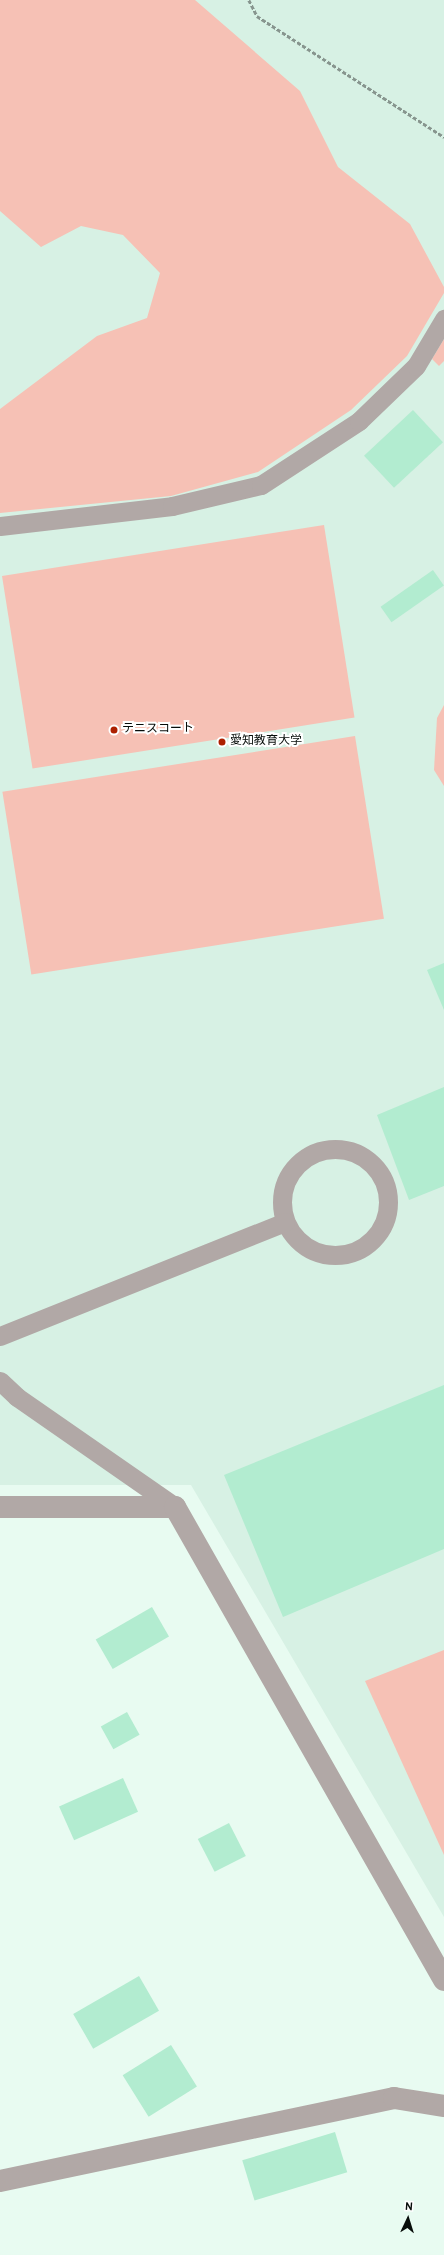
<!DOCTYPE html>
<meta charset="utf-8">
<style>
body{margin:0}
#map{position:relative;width:444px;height:2255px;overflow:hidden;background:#e8fbf1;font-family:Overpass,"Noto Sans JP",sans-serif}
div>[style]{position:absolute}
.built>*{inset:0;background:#d7f1e4}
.green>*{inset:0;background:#f6c1b5;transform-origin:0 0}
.building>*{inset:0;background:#b2ecd0;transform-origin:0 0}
.path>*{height:2.5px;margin-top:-1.25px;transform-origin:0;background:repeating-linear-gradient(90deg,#87958e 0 4px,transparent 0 6px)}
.lane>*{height:19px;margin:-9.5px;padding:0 9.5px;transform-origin:9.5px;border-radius:9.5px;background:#b1a8a6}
.lane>.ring{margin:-9.5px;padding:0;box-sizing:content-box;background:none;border:19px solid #b1a8a6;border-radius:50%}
.street>*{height:22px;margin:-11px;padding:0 11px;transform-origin:11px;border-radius:11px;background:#b1a8a6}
.dots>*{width:11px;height:11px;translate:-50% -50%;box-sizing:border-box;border:2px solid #fff;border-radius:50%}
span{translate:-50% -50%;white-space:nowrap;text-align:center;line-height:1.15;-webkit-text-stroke:4px #fff;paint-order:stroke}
.poi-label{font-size:12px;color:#070d0a}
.left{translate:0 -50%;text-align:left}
.north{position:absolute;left:388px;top:2199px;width:40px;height:40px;-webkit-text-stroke:3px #fff;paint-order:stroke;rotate:4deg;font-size:11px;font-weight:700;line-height:16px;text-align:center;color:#070d0a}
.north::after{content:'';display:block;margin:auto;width:14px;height:18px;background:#070d0a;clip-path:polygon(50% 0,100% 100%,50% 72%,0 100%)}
</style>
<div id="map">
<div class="built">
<div style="clip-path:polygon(0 0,444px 0,444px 1917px,191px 1485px,0 1485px)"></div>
</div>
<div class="green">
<div style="clip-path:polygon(0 0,195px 0,300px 91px,338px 167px,410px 224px,444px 287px,444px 293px,407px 356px,351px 410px,258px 472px,171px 496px,0 513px,0 409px,97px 336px,147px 318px,160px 273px,123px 235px,81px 226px,41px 247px,0 211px)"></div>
<div style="clip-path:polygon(444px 339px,444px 361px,439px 366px,432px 359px)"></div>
<div style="left:324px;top:525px;width:195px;height:326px;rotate:81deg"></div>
<div style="clip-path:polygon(444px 705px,444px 786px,434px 770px,437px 718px)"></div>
<div style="left:355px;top:736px;width:185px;height:357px;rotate:81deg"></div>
<div style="clip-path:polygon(444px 1650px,444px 1855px,365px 1681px)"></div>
</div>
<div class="building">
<div style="left:413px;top:410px;width:44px;height:67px;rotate:47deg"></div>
<div style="left:433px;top:570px;width:19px;height:64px;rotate:55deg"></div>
<div style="clip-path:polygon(444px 963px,444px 1010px,427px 970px)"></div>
<div style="clip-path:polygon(444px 1087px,444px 1186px,409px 1200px,377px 1115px)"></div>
<div style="clip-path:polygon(444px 1385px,444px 1549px,283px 1617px,224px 1475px)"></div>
<div style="left:152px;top:1607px;width:34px;height:65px;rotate:60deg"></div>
<div style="left:127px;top:1712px;width:26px;height:30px;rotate:61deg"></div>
<div style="left:123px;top:1778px;width:37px;height:70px;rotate:66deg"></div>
<div style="left:229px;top:1823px;width:37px;height:35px;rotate:63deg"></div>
<div style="left:139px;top:1976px;width:40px;height:76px;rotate:60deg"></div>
<div style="left:171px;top:2045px;width:49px;height:57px;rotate:58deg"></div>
<div style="left:335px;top:2132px;width:42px;height:97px;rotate:73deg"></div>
</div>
<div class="path">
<div style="left:249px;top:0;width:18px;rotate:63deg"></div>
<div style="left:257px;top:16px;width:223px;rotate:32.9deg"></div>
</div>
<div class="lane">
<div style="left:0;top:526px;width:173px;rotate:-6.6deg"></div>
<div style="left:172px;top:506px;width:91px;rotate:-13.3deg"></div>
<div style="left:261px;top:485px;width:117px;rotate:-33.1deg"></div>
<div style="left:359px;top:421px;width:79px;rotate:-44deg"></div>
<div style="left:416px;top:366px;width:55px;rotate:-59.2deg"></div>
<div class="ring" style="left:282px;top:1149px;width:87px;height:87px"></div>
<div style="left:0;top:1336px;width:307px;rotate:-21.8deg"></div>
<div style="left:0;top:1381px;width:23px;rotate:43deg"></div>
<div style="left:17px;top:1397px;width:193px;rotate:34.8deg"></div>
</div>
<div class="street">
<div style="left:0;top:1507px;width:175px"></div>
<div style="left:175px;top:1507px;width:544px;rotate:60.37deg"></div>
<div style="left:0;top:2181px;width:403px;rotate:-11.9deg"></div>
<div style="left:394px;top:2098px;width:51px;rotate:9.1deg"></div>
</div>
<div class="dots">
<div style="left:114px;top:730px;background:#ad2000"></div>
<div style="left:222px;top:742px;background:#ad2000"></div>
</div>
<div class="poi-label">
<span class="left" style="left:122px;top:730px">テニスコート</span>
<span class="left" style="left:230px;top:742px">愛知教育大学</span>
</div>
<div class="north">N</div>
</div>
